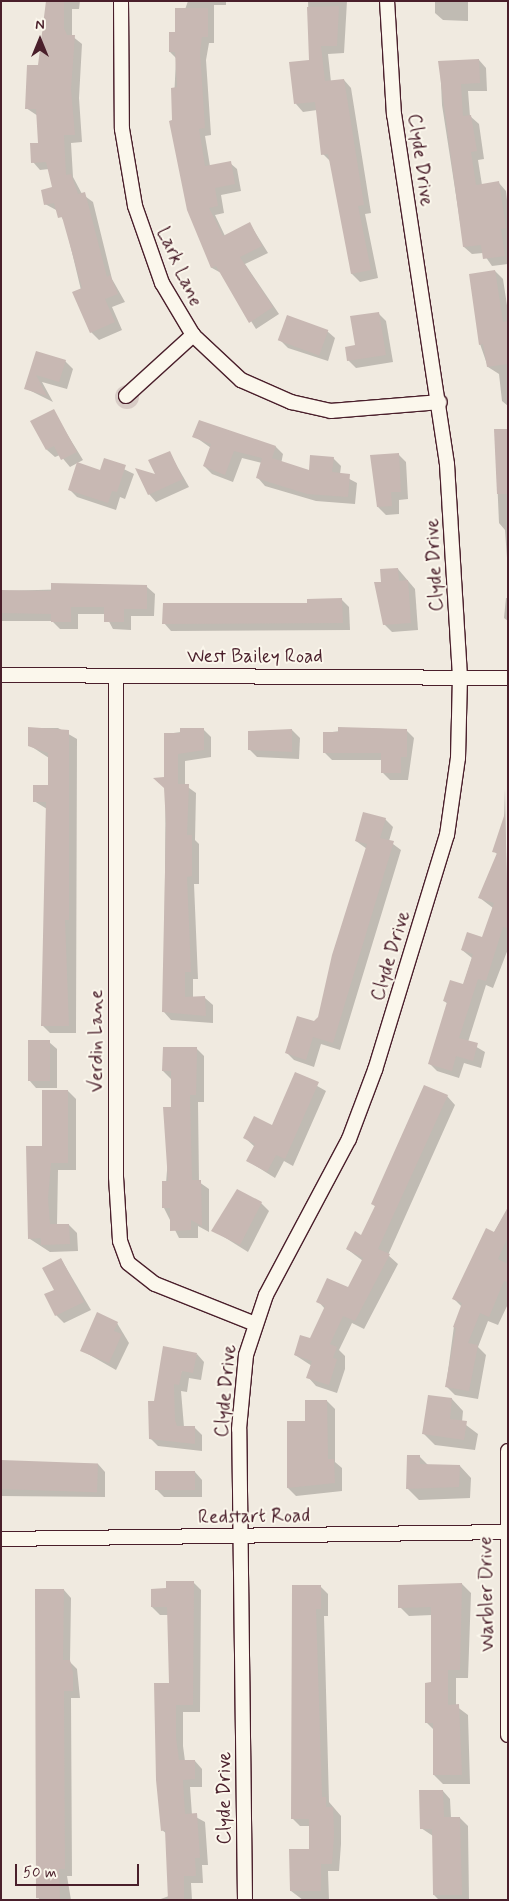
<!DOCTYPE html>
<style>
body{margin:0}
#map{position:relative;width:509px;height:1901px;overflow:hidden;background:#f0eae0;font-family:Mynerve,sans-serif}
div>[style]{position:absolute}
.green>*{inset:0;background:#d8ccc6}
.round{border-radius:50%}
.shadow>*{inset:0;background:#0003}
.building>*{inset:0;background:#c8b8b3;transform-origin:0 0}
.roads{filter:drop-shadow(1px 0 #4a1f2b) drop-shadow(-1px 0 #4a1f2b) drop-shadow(0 1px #4a1f2b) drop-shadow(0 -1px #4a1f2b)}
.street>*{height:14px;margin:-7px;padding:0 7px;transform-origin:7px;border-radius:7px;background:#fbf7ec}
span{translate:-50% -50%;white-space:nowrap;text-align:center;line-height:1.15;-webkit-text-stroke:4px #fbf7ec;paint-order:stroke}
.street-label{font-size:19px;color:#4a1f2b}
.frame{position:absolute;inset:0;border:2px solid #4a1f2b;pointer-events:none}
.north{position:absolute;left:15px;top:15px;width:50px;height:50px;-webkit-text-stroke:4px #fbf7ec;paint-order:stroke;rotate:0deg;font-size:14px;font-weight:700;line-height:20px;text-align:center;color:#4a1f2b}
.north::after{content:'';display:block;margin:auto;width:18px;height:22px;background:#4a1f2b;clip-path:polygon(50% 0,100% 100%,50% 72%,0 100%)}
.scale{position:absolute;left:15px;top:1864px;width:124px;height:22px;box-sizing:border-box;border:2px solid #4a1f2b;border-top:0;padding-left:6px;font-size:15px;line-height:18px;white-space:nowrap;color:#4a1f2b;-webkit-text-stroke:4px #fbf7ec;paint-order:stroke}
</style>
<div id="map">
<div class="green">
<div class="round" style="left:115px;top:385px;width:24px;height:24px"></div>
</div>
<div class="shadow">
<div style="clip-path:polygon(47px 1px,80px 1px,79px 9px,72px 9px,72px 36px,82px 44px,79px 98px,82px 142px,71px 143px,73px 177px,82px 194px,93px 202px,112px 279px,125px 302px,112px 307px,122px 330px,99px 340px,91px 332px,65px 223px,58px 211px,45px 204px,54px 188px,49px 169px,40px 170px,33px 162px,39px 144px,38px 116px,26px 108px,39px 66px)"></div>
<div style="clip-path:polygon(188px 1px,226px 1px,226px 5px,214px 5px,214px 43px,209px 43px,206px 60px,211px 135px,205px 136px,210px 166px,230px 163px,237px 169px,241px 191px,221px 195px,224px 213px,215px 215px,225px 236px,250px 224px,268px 253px,245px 264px,279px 314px,256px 329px,221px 273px,212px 268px,188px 210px,173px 121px,176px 58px,170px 52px)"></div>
<div style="clip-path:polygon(308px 1px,347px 1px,344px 53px,328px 54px,331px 82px,344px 80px,351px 88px,371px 213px,365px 214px,378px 278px,360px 282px,352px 274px,331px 162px,323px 154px,317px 110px,303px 112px,296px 104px,310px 61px)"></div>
<div style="clip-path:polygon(435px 1px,468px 1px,468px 21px,443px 20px,435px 13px)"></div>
<div style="clip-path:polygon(479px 60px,486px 68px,487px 91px,468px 91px,470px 116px,479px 124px,484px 159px,478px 160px,482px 185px,499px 183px,506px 191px,508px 209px,508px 264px,492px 266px,483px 253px,472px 254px,464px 247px,442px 105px,440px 62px)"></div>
<div style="clip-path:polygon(495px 271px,503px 279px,508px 312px,508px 406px,502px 401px,499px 374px,488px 367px,480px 344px)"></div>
<div style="clip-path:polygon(378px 313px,386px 321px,393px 362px,356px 368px,348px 360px)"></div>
<div style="clip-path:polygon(327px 331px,335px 338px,328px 361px,288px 348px,281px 341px)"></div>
<div style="clip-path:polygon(37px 353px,65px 361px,73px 369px,67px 389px,42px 382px,53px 402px,25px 388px)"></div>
<div style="clip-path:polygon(53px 411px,83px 460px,70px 467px,60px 455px,55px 457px,47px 450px)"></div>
<div style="clip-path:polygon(508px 430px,508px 572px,505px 530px,499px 523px,495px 431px)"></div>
<div style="clip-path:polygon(194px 436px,276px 447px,283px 454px,281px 464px,310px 472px,333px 458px,341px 466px,340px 474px,357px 483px,355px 504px,316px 501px,265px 486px,258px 478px,262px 463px,242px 458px,233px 482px,212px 474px,204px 466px,211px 448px)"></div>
<div style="clip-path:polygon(169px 452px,189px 487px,156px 502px,149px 494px)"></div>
<div style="clip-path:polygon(399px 455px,406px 462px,408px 499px,399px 500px,399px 514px,386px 515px,378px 507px)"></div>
<div style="clip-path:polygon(105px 460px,134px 474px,125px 499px,120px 497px,116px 510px,77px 497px,69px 489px,101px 472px)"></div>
<div style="clip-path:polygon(398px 569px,415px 589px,418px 630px,392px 632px,384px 624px,382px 583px)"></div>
<div style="clip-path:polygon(147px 587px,155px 594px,154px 616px,131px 616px,131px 630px,113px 629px,105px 614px,78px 614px,78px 629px,60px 629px,52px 621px,1px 621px,1px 591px)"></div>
<div style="clip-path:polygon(506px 598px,508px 598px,508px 621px,504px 618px)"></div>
<div style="clip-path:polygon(341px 599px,349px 607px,350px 630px,171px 631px,164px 623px)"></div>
<div style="clip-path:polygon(29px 728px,58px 728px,77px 739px,76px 1033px,50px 1033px,42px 1025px,47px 809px,34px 801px,49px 786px,49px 758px,29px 745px)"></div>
<div style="clip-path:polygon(365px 728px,406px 730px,414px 738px,408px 780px,390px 780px,382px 772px,382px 760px,332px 760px,324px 752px,324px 733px)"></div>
<div style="clip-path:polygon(203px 729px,211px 737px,211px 757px,185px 761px,185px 785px,196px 793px,195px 840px,199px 844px,199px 884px,194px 884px,198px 979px,193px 979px,193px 998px,205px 998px,213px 1005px,213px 1023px,171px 1020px,164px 1012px,166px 734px)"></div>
<div style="clip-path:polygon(292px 730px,300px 738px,299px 759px,257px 757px,249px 749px)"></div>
<div style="clip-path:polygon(505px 788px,508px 949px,493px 988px,486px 985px,468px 1042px,485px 1052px,481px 1068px,464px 1063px,459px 1078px,437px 1071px,429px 1063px,448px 1004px,444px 1001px,463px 986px,472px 958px,462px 950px,483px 938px,493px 908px,480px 898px,498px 855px,494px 851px,504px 820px)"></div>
<div style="clip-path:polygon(385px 819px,393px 827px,389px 841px,401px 850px,340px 1050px,321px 1044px,314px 1067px,294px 1060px,286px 1052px,319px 1018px,367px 849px,356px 841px)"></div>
<div style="clip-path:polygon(49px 1042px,57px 1049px,57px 1088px,36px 1088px,29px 1080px)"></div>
<div style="clip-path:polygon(196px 1048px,204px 1056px,204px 1102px,198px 1102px,199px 1182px,209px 1189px,209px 1232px,198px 1226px,198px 1238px,179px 1238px,164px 1208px,172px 1108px,171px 1079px,163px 1071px)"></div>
<div style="clip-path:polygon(296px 1074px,326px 1091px,293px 1166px,284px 1161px,275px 1178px,248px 1161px,255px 1147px,245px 1138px,273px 1127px)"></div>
<div style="clip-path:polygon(68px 1091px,76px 1099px,76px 1170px,58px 1170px,57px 1225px,69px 1225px,77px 1233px,78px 1251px,50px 1252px,30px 1239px,43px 1148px)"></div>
<div style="clip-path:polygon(447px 1096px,455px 1105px,388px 1255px,398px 1264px,364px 1329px,352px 1323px,339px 1350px,345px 1356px,345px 1369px,337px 1393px,316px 1386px,308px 1377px,312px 1366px,295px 1355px,311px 1340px,325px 1309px,318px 1301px,348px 1289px,363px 1261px,347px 1249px,362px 1236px,376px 1207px,372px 1203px)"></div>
<div style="clip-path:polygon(261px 1203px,269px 1211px,248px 1252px,213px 1230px)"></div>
<div style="clip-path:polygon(508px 1209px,508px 1304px,498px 1325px,488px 1321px,478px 1347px,486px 1355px,478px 1399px,455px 1395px,446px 1386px,454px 1326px,462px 1307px,454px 1299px)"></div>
<div style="clip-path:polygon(61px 1259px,91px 1310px,64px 1323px,56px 1315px)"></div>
<div style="clip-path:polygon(117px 1323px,129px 1343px,116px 1370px,81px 1350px)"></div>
<div style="clip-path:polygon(197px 1354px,204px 1362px,201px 1380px,189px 1378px,187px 1392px,181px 1391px,184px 1427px,194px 1427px,202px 1435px,202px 1451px,158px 1446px,150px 1438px,155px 1402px)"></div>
<div style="clip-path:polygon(429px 1396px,452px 1399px,463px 1411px,462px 1422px,478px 1434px,475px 1450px,435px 1445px,424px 1434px)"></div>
<div style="clip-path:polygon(327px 1401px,335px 1409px,335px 1462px,342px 1468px,342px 1491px,296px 1496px,288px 1488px,306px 1422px)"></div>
<div style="clip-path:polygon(419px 1456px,429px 1466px,460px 1466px,471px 1478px,470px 1498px,419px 1500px,407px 1488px)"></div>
<div style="clip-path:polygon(1px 1462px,98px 1464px,105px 1472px,105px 1497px,1px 1496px)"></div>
<div style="clip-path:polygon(195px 1472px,202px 1480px,202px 1497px,164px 1497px,156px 1489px)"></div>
<div style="clip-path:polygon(193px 1582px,201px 1590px,200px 1712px,183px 1712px,183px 1746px,185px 1761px,195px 1761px,202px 1769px,202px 1787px,190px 1787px,192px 1815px,205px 1822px,208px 1865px,202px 1865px,203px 1883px,191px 1883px,192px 1900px,158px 1900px,169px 1896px,167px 1834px,162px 1830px,170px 1684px,168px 1615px,160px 1615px,152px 1607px,167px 1590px)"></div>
<div style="clip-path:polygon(462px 1584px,471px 1593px,468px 1678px,456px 1678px,456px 1706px,468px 1715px,470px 1784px,443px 1784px,434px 1775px,434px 1730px,426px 1722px,433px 1684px,432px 1615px,409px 1616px,400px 1607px,399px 1586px)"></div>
<div style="clip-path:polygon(293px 1586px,320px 1586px,328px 1594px,328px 1616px,324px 1616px,329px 1802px,341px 1816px,341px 1844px,339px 1871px,328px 1871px,329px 1900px,303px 1900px,291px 1891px,310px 1850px,310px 1826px,300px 1826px,292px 1818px)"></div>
<div style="clip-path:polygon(36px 1590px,64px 1590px,71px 1598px,70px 1662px,77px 1669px,80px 1698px,71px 1698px,72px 1876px,67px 1876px,71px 1900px,39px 1900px)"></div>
<div style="clip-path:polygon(443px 1791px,450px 1799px,451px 1818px,460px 1818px,468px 1826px,469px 1900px,439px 1900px,434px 1895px,433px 1836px,421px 1828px)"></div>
</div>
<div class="building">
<div style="clip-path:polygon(46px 1px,64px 1px,64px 28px,67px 35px,75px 35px,71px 89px,75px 135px,64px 135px,66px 175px,71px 174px,78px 194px,85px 192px,107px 277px,110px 275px,118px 294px,105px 299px,115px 322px,90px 333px,72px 292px,82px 288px,62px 217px,58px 218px,54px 203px,44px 205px,41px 190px,52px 187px,46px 162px,31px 163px,30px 143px,38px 143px,36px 109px,25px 109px,27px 65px,38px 65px)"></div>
<div style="clip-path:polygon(339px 6px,337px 46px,321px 46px,325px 81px,344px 79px,364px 205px,358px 206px,371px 270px,351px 274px,328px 154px,321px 155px,315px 102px,294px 104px,289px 62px,309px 60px,307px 7px)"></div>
<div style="clip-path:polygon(175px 8px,208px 8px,208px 37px,202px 37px,200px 52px,205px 128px,199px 129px,205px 166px,231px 161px,235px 184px,215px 188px,218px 206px,209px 208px,223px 236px,250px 222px,262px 246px,240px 257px,273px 307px,249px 323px,216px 266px,211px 268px,187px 210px,169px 121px,172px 120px,171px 88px,177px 87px,175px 52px,169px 52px,169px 32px,175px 32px)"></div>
<div style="clip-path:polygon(479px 59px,480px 83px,461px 84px,463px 116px,471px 115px,477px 151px,471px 152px,476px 185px,499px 181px,506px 228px,501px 229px,505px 256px,483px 259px,481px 245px,463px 247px,438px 61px)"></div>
<div style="clip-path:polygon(495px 270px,503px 322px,508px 321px,508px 364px,487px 367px,483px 344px,479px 345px,469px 274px)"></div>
<div style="clip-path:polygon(379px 312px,386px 355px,347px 361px,345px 347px,355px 345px,350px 316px)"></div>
<div style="left:287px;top:315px;width:44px;height:27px;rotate:20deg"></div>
<div style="clip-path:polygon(36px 351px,66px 360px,59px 382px,36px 375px,47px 396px,24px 389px)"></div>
<div style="clip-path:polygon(54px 409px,77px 452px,61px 460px,54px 446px,46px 450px,30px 421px)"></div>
<div style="clip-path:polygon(199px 420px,276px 446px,272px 458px,309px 470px,310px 455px,334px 457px,332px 472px,350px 474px,348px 497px,307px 494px,256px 478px,262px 458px,234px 451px,225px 475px,203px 466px,211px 444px,192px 437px)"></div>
<div style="clip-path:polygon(494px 429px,508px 429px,508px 494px,497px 494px)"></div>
<div style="clip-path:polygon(170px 451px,183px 479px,148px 495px,135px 468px,155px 474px,148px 460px)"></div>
<div style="clip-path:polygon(399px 453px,401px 492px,391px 492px,392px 506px,377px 507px,370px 455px)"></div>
<div style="clip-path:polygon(104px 458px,126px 465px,117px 492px,112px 491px,108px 503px,68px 490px,77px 462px,100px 470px)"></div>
<div style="clip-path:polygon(398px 568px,399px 581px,408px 580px,411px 623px,383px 625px,374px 582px,381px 582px,380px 569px)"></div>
<div style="clip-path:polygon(51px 583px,147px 585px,147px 609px,124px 609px,124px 622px,104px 622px,104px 607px,71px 607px,71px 622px,51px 622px,51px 614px,1px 613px,1px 590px,51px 591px)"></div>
<div style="clip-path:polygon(342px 598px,343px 623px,162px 624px,163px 603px,307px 603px,307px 599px)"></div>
<div style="clip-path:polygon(28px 727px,69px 730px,69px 920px,65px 920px,69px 1026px,41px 1026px,46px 802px,33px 802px,33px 785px,48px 785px,48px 753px,28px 746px)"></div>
<div style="clip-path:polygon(338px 727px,407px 729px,407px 757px,401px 757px,401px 773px,381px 773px,381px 753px,323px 753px,323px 732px,338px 732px)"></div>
<div style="clip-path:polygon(180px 728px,204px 728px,204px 750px,178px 754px,178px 784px,189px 784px,187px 835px,192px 835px,192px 876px,187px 877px,191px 972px,185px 972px,185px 997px,205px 996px,206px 1016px,162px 1012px,166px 824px,164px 788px,153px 778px,164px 777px,164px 733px,180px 733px)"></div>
<div style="clip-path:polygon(292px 729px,292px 752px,248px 750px,248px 731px)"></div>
<div style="clip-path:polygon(363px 812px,386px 818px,380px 838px,394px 841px,333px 1043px,313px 1037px,306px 1060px,285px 1053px,297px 1016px,314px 1021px,318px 1017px,332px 955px,367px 844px,355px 841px)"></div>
<div style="clip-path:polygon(505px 813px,508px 928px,503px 927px,486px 981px,478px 979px,459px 1038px,478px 1043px,473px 1061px,456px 1056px,452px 1071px,428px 1064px,447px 1002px,443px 1001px,450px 980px,463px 984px,473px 954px,461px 950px,467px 932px,482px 937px,494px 903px,478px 898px,497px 853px,492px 852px)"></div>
<div style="left:28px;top:1040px;width:22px;height:41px"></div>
<div style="clip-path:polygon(163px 1047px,197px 1047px,196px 1095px,190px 1095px,192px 1180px,201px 1180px,202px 1226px,191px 1220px,191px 1230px,170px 1231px,170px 1208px,162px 1208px,162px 1181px,168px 1181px,163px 1107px,171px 1107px,171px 1071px,162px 1071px)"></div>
<div style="clip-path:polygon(295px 1072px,319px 1082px,285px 1159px,276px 1155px,267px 1172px,246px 1161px,255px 1144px,243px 1138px,254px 1116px,272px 1125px)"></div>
<div style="clip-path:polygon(424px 1085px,448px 1095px,378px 1249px,390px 1254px,355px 1321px,343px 1316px,330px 1344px,337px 1347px,333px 1358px,337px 1359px,329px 1385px,306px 1378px,312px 1361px,294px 1355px,300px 1335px,310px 1338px,325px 1306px,316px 1302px,327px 1278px,348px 1287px,363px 1258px,346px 1249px,355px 1231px,361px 1235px,375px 1206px,371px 1204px)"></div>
<div style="clip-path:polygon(42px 1090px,68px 1090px,68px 1163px,51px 1163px,48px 1198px,50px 1224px,69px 1224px,70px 1244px,41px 1245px,41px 1238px,28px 1239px,26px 1146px,42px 1146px)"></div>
<div style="clip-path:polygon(237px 1189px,262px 1202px,240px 1245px,211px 1231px)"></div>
<div style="clip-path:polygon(508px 1207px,508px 1237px,498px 1259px,508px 1264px,508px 1282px,504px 1281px,489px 1317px,480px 1313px,468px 1343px,478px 1345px,469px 1391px,445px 1387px,456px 1328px,453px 1327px,462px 1303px,452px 1299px,486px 1228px,494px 1232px)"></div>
<div style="clip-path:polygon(61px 1258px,84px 1302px,55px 1316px,44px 1294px,54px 1290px,42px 1268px)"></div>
<div style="clip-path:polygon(97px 1312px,118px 1322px,114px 1331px,122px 1334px,109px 1363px,80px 1351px)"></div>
<div style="clip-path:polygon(163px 1346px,197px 1353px,193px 1373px,182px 1371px,179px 1385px,174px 1384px,175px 1420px,177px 1426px,195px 1426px,195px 1444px,149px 1439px,148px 1401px,154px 1401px)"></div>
<div style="clip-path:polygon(428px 1395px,452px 1398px,450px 1419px,467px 1421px,464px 1440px,422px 1434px)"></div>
<div style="clip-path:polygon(305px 1400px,327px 1400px,328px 1459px,334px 1459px,335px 1483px,287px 1488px,287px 1421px,305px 1421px)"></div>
<div style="clip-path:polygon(407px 1455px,420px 1455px,420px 1464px,460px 1465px,459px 1487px,406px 1489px)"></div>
<div style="left:1px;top:1460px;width:97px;height:29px;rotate:2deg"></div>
<div style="left:155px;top:1471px;width:40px;height:19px"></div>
<div style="clip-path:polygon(166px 1581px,194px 1581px,193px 1705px,176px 1705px,176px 1738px,179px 1760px,195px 1760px,195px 1779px,183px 1780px,185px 1814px,197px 1813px,200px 1858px,195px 1858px,196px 1876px,184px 1876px,184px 1900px,168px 1900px,165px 1830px,161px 1831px,156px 1780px,154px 1683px,169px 1683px,167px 1607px,151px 1607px,151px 1589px,166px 1588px)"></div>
<div style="clip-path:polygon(462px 1583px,460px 1670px,448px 1670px,448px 1705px,459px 1704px,462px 1775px,433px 1775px,433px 1723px,425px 1723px,425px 1683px,431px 1682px,431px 1607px,398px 1608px,398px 1585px)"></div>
<div style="clip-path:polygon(292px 1585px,321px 1585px,321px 1609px,316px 1609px,322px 1797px,326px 1797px,326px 1807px,333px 1807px,334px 1835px,332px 1864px,321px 1864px,321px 1891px,290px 1891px,289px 1849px,309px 1849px,309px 1819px,291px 1819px)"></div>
<div style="clip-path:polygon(35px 1589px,64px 1589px,63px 1660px,70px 1660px,73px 1673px,73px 1691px,64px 1691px,65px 1869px,59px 1869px,60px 1900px,36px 1898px)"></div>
<div style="clip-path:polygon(419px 1790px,443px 1790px,444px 1817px,460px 1817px,462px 1895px,433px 1895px,432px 1829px,420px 1829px)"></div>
</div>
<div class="roads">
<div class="street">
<div style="left:121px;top:1px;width:128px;rotate:89.6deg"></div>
<div style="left:122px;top:129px;width:78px;rotate:80.4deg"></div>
<div style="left:135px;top:206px;width:82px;rotate:70.7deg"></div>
<div style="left:162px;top:283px;width:61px;rotate:59.2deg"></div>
<div style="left:193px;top:335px;width:66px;rotate:43.2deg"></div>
<div style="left:241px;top:380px;width:55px;rotate:23.7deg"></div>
<div style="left:291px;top:402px;width:41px;rotate:12.7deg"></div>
<div style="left:331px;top:411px;width:109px;rotate:-4.7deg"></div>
<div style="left:126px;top:396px;width:91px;rotate:-42.3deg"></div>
<div style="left:1px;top:675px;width:507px;rotate:0.34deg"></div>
<div style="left:116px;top:676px;width:501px;rotate:90deg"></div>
<div style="left:116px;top:1177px;width:64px;rotate:86.4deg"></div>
<div style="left:120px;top:1241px;width:23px;rotate:70deg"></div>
<div style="left:128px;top:1263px;width:34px;rotate:38deg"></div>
<div style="left:155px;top:1284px;width:108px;rotate:21.8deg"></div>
<div style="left:508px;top:1451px;width:284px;rotate:90deg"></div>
<div style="left:1px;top:1539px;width:507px;rotate:-0.79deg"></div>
<div style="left:245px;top:1900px;width:471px;rotate:-90.7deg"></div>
<div style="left:239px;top:1429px;width:74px;rotate:-84.6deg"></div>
<div style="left:246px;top:1355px;width:63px;rotate:-71.6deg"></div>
<div style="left:266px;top:1295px;width:177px;rotate:-62deg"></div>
<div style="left:349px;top:1139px;width:74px;rotate:-69.4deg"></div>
<div style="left:375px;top:1070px;width:246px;rotate:-73deg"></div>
<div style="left:447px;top:835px;width:78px;rotate:-81.9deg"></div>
<div style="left:458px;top:758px;width:81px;rotate:-88.6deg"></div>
<div style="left:460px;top:677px;width:213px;rotate:-93.5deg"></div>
<div style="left:447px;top:464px;width:353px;rotate:-98.6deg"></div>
<div style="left:394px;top:115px;width:114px;rotate:-93.5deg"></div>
</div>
</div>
<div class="street-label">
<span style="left:420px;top:160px;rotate:82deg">Clyde Drive</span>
<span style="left:179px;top:267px;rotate:66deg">Lark Lane</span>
<span style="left:435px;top:565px;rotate:-93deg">Clyde Drive</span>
<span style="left:255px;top:657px">West Bailey Road</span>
<span style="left:391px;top:956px;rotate:-73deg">Clyde Drive</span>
<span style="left:97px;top:1041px;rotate:-90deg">Verdin Lane</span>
<span style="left:226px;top:1391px;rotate:-85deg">Clyde Drive</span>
<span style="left:254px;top:1517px;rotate:-1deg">Redstart Road</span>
<span style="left:487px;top:1594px;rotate:-91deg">Warbler Drive</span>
<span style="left:225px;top:1798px;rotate:-90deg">Clyde Drive</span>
</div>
<div class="frame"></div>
<div class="north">N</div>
<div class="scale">50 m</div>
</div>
